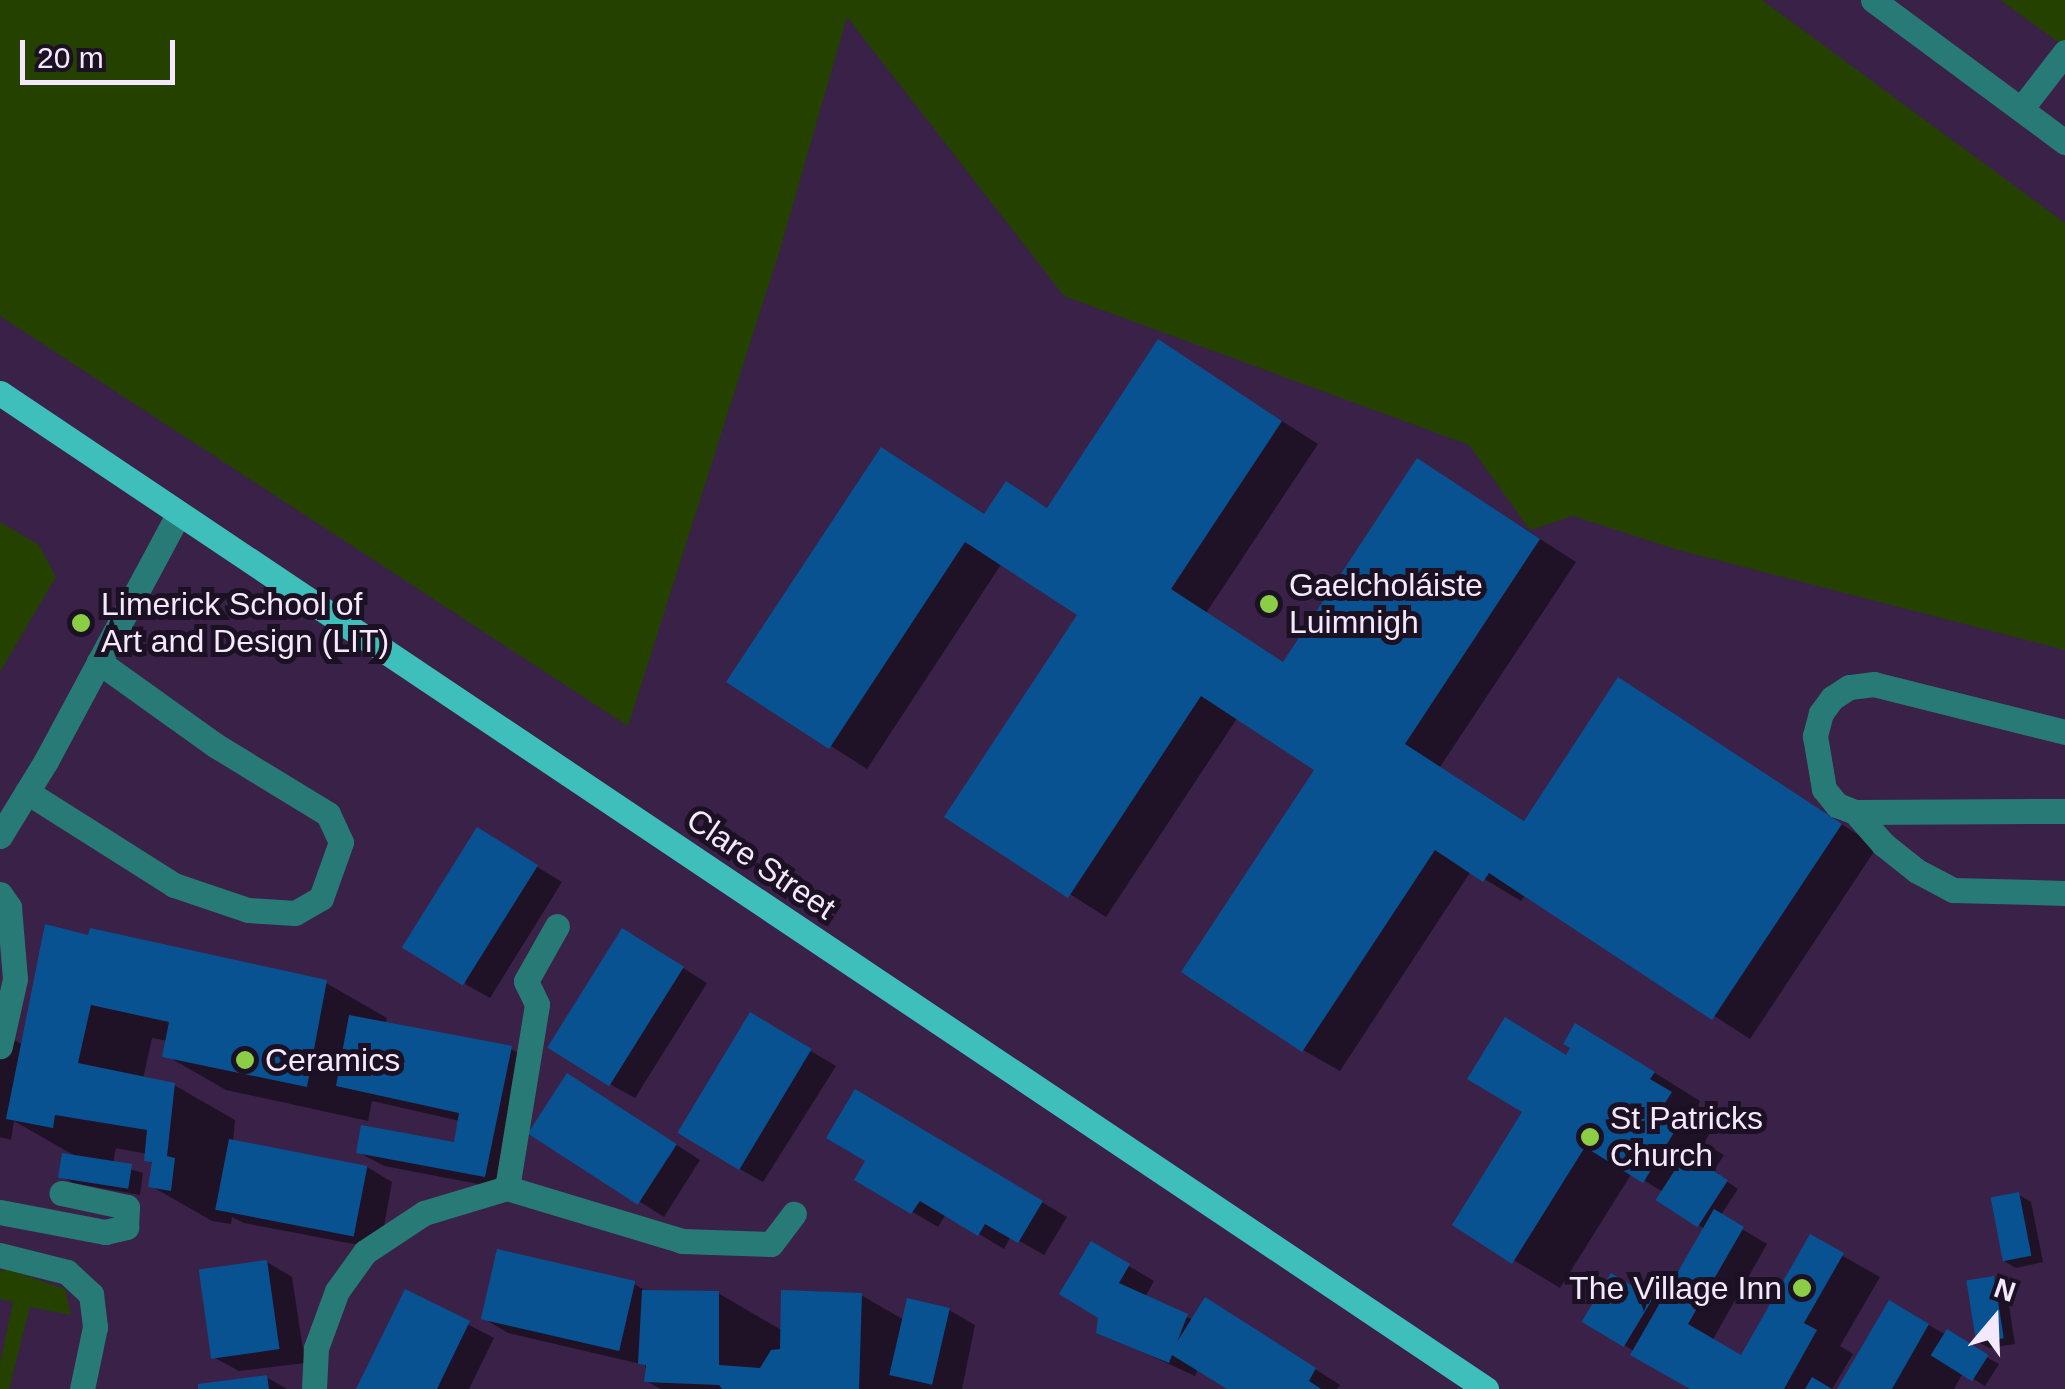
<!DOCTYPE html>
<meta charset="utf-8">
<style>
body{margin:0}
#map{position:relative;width:2065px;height:1389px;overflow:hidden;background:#3a2148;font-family:Arial,sans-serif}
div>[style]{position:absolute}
.green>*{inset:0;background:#244100}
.shadow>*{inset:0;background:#0007}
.building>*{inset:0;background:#095292;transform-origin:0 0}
.minor>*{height:25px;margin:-12.5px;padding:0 12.5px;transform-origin:12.5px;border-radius:12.5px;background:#287a77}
.major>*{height:25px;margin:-12.5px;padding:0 12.5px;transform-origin:12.5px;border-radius:12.5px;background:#3ebfbb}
.dots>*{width:28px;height:28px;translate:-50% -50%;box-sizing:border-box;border:5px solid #1b1122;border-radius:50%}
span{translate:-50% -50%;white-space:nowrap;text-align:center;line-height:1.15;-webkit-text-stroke:10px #1b1122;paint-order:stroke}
.poi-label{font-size:32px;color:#f4e8fc}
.left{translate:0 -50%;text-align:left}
.right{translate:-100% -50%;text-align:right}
.street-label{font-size:32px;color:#f4e8fc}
.north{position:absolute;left:1945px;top:1269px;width:100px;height:100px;-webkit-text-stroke:8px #1b1122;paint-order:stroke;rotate:19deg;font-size:28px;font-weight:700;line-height:40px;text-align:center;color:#f4e8fc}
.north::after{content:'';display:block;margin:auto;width:35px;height:45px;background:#f4e8fc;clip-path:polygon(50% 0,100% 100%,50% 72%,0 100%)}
.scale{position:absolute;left:20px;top:40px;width:155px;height:45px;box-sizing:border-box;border:5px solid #f4e8fc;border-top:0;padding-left:12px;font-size:30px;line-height:35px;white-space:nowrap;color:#f4e8fc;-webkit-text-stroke:8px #1b1122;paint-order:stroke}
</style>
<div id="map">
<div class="green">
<div style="clip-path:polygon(0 0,1762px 0,2065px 223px,2065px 650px,1678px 550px,1573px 516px,1530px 530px,1469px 445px,1064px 296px,847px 17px,781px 246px,628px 726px,0 316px)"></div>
<div style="clip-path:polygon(2000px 0,2065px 0,2065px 47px)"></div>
<div style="clip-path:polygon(0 522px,39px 545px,56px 577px,0 672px)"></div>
<div style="clip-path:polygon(7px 1269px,65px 1289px,71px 1315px,30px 1307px,9px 1389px,0 1389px,0 1363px,13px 1302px,0 1299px,0 1271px)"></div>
</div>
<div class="shadow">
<div style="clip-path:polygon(1159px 342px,1318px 444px,1206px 613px,1285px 664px,1418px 461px,1576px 562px,1440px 767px,1526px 822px,1619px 680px,1877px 847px,1750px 1039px,1526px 894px,1521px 901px,1471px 871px,1340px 1071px,1303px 1050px,1317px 769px,1238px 717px,1106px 917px,948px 817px,1081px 614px,1002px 563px,867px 769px,729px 681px,986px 516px,1007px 484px,1049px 509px)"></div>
<div style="clip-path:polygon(501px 845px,562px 882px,490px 998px,465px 984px)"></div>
<div style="clip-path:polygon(90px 938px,326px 983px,387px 1018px,385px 1025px,511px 1049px,536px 1063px,510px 1190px,384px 1166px,358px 1152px,456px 1145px,460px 1121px,372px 1101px,368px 1121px,226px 1090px,165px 1055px,168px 1041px,152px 1038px,143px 1079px,174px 1085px,235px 1120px,233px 1143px,367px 1167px,392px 1182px,380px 1249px,244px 1223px,232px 1217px,231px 1224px,212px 1221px,151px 1186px,154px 1164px,147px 1160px,147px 1154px,116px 1148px,113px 1164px,143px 1173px,140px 1195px,73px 1183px,61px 1176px,77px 1157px,14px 1121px,11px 1140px,0 1137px,0 994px,9px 1037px,23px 1045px)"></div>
<div style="clip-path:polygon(648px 946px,707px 983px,635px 1098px,610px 1084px)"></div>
<div style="clip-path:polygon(750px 1015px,836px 1066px,763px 1182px,738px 1168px)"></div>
<div style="clip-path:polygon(1623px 1053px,1700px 1101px,1696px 1108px,1717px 1121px,1704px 1143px,1724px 1155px,1713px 1172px,1738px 1189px,1720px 1216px,1767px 1244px,1712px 1341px,1742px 1358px,1811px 1238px,1880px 1277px,1840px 1346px,1853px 1354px,1832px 1389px,1695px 1389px,1584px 1320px,1612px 1276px,1661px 1306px,1705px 1229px,1659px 1199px,1663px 1192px,1632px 1173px,1560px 1288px,1456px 1225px,1568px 1057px)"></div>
<div style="clip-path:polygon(593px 1091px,700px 1160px,664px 1217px,531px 1133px)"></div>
<div style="clip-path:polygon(856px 1092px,1067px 1217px,1044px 1255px,1011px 1236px,1004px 1249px,946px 1214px,938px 1227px,857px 1179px,869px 1161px)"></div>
<div style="clip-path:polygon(2019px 1195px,2031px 1202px,2043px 1262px,2016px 1268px,2004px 1261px)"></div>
<div style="clip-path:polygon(1092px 1244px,1154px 1281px,1145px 1297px,1193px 1320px,1231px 1315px,1340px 1385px,1337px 1389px,1232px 1389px,1198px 1368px,1195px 1376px,1099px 1332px,1101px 1317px)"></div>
<div style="clip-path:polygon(267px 1262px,292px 1277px,305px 1363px,239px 1371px,213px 1357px)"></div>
<div style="clip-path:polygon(1994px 1279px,2006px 1286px,2015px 1344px,1989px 1348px,1976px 1341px)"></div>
<div style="clip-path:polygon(634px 1284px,648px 1292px,718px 1293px,783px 1331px,861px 1295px,906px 1321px,949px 1310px,975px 1325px,962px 1389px,661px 1389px,646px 1381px,645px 1365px,508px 1333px,483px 1318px)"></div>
<div style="clip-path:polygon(406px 1292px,494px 1338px,469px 1389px,359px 1389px)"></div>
<div style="clip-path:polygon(1889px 1303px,1999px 1364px,1985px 1386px,1963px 1373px,1954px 1389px,1840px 1389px)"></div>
<div style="clip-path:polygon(266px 1377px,287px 1389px,201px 1389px)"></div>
</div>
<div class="building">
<div style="clip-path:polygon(1158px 339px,1282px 421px,1171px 589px,1283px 662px,1417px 458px,1540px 539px,1405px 744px,1524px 821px,1618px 677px,1842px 824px,1712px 1020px,1489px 873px,1483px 882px,1435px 850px,1302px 1052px,1181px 972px,1314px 770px,1201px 696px,1068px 898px,944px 817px,1077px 615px,965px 542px,829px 749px,726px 682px,881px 447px,984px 514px,1006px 481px,1047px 508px)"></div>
<div style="left:477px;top:827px;width:72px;height:142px;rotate:32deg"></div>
<div style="clip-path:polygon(45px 924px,88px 935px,90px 928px,327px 980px,307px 1087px,162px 1057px,169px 1022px,91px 1005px,78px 1063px,175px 1083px,167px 1156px,175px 1158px,171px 1191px,148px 1187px,152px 1162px,144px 1161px,147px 1130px,55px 1115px,53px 1128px,6px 1119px)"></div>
<div style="left:622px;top:928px;width:73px;height:141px;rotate:32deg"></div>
<div style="left:750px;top:1012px;width:72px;height:141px;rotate:31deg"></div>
<div style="clip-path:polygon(349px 1015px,512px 1046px,485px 1177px,356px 1153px,361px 1125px,454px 1142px,459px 1113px,336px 1086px)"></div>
<div style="clip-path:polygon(1505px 1017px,1566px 1055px,1570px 1048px,1563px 1044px,1575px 1023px,1655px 1072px,1650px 1079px,1672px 1092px,1658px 1114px,1678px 1126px,1643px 1183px,1585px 1147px,1512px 1264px,1452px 1225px,1522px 1112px,1467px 1079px)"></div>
<div style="left:567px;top:1073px;width:131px;height:72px;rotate:33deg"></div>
<div style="clip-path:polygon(855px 1089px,1043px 1201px,1018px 1243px,985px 1224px,978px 1236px,920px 1201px,911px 1214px,854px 1180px,865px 1161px,826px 1138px)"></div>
<div style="left:229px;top:1139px;width:141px;height:72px;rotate:11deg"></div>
<div style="left:62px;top:1153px;width:71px;height:25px;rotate:9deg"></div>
<div style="left:1686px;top:1153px;width:50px;height:56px;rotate:33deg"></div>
<div style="left:2019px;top:1192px;width:65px;height:29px;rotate:79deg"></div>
<div style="clip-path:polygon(1714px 1209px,1744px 1227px,1688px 1324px,1741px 1355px,1810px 1234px,1844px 1253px,1804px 1323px,1817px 1330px,1784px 1389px,1690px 1389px,1630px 1355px)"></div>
<div style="clip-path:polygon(1091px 1241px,1130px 1264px,1119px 1283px,1188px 1314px,1177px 1342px,1205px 1297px,1316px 1368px,1309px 1381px,1321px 1389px,1227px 1389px,1172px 1355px,1169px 1363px,1096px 1333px,1098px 1318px,1059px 1294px)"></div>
<div style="left:497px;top:1249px;width:142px;height:72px;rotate:13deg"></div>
<div style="left:267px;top:1260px;width:90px;height:69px;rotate:82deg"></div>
<div style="left:1611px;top:1273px;width:49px;height:57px;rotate:31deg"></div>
<div style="left:1994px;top:1276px;width:63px;height:28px;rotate:81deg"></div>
<div style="clip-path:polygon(405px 1289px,470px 1321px,437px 1389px,356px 1389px)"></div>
<div style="clip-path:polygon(642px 1290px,719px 1291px,719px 1365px,760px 1368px,771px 1350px,780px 1349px,781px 1290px,862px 1293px,859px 1389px,722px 1389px,719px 1385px,644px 1382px,646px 1365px,638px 1364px)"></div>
<div style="left:907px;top:1298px;width:44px;height:79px;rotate:13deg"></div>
<div style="clip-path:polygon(1889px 1300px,1929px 1324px,1892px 1389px,1837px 1389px)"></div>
<div style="left:1947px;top:1329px;width:49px;height:31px;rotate:32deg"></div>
<div style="clip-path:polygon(267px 1375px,269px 1389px,198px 1389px,198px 1384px)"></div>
<div style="clip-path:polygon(1812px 1377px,1832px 1389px,1805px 1389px)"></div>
</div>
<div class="minor">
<div style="left:1873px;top:0;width:239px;rotate:36.5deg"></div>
<div style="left:2021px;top:109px;width:72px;rotate:-52.3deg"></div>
<div style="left:2065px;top:732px;width:197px;rotate:-165.9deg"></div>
<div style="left:1874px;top:684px;width:25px;rotate:173deg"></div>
<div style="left:1849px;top:687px;width:20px;rotate:147deg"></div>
<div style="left:1832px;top:698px;width:19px;rotate:126deg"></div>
<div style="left:1821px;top:713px;width:24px;rotate:105deg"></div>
<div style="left:1815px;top:736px;width:54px;rotate:80.4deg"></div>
<div style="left:1824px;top:789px;width:21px;rotate:51deg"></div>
<div style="left:1837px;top:805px;width:19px;rotate:21deg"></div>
<div style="left:1855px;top:812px;width:210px;rotate:-0.3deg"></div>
<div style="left:27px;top:792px;width:174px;rotate:32.3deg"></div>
<div style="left:174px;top:885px;width:78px;rotate:18.7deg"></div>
<div style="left:248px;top:910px;width:47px;rotate:3.7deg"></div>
<div style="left:295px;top:913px;width:30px;rotate:-30deg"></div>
<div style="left:321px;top:898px;width:59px;rotate:-70.3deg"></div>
<div style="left:341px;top:842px;width:31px;rotate:-115deg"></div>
<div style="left:328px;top:814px;width:132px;rotate:-148.6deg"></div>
<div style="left:215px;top:745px;width:143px;rotate:-144.4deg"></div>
<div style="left:1855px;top:812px;width:43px;rotate:48.8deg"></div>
<div style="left:1883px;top:844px;width:43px;rotate:38.5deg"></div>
<div style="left:1917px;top:871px;width:41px;rotate:27.8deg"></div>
<div style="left:1953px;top:890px;width:112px;rotate:1.5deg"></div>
<div style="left:0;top:836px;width:88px;rotate:-58.5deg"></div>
<div style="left:46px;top:761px;width:281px;rotate:-61.8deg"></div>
<div style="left:0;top:894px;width:16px;rotate:55deg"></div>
<div style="left:9px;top:907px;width:72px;rotate:85.2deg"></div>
<div style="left:15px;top:979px;width:69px;rotate:102.6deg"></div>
<div style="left:507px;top:1188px;width:186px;rotate:-80.7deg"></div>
<div style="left:537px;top:1004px;width:25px;rotate:-116deg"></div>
<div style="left:526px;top:981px;width:63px;rotate:-60.6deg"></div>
<div style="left:0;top:1212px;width:107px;rotate:10.8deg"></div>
<div style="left:105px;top:1232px;width:22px;rotate:-13deg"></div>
<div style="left:126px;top:1227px;width:20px;rotate:-87deg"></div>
<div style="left:127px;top:1207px;width:67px;rotate:-168deg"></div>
<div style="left:0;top:1255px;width:69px;rotate:14.2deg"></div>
<div style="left:67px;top:1272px;width:33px;rotate:43deg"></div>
<div style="left:91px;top:1294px;width:33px;rotate:83deg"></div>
<div style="left:95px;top:1327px;width:63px;rotate:101.8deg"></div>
<div style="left:314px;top:1389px;width:41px;rotate:-87.2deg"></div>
<div style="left:316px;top:1348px;width:61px;rotate:-69.8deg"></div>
<div style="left:337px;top:1291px;width:48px;rotate:-54.3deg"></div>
<div style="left:365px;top:1252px;width:71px;rotate:-33.5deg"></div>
<div style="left:424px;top:1213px;width:87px;rotate:-16.8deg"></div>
<div style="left:507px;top:1188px;width:183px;rotate:16.8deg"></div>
<div style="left:682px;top:1241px;width:89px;rotate:1.9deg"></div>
<div style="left:771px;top:1244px;width:38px;rotate:-53deg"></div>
</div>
<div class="major">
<div style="left:0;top:393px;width:1789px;rotate:33.83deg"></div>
</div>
<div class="dots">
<div style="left:1269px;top:604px;background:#8bce46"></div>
<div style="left:81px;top:623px;background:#8bce46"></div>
<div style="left:245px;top:1060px;background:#8bce46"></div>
<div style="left:1590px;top:1137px;background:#8bce46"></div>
<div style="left:1802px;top:1288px;background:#8bce46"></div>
</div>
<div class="poi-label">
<span class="left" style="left:1289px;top:604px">Gaelcholáiste<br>Luimnigh</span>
<span class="left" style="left:101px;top:623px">Limerick School of<br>Art and Design (LIT)</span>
<span class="left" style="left:265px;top:1060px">Ceramics</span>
<span class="left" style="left:1610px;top:1137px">St Patricks<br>Church</span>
<span class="right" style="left:1782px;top:1288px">The Village Inn</span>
</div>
<div class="street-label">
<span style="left:761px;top:864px;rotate:34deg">Clare Street</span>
</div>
<div class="north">N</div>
<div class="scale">20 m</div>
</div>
